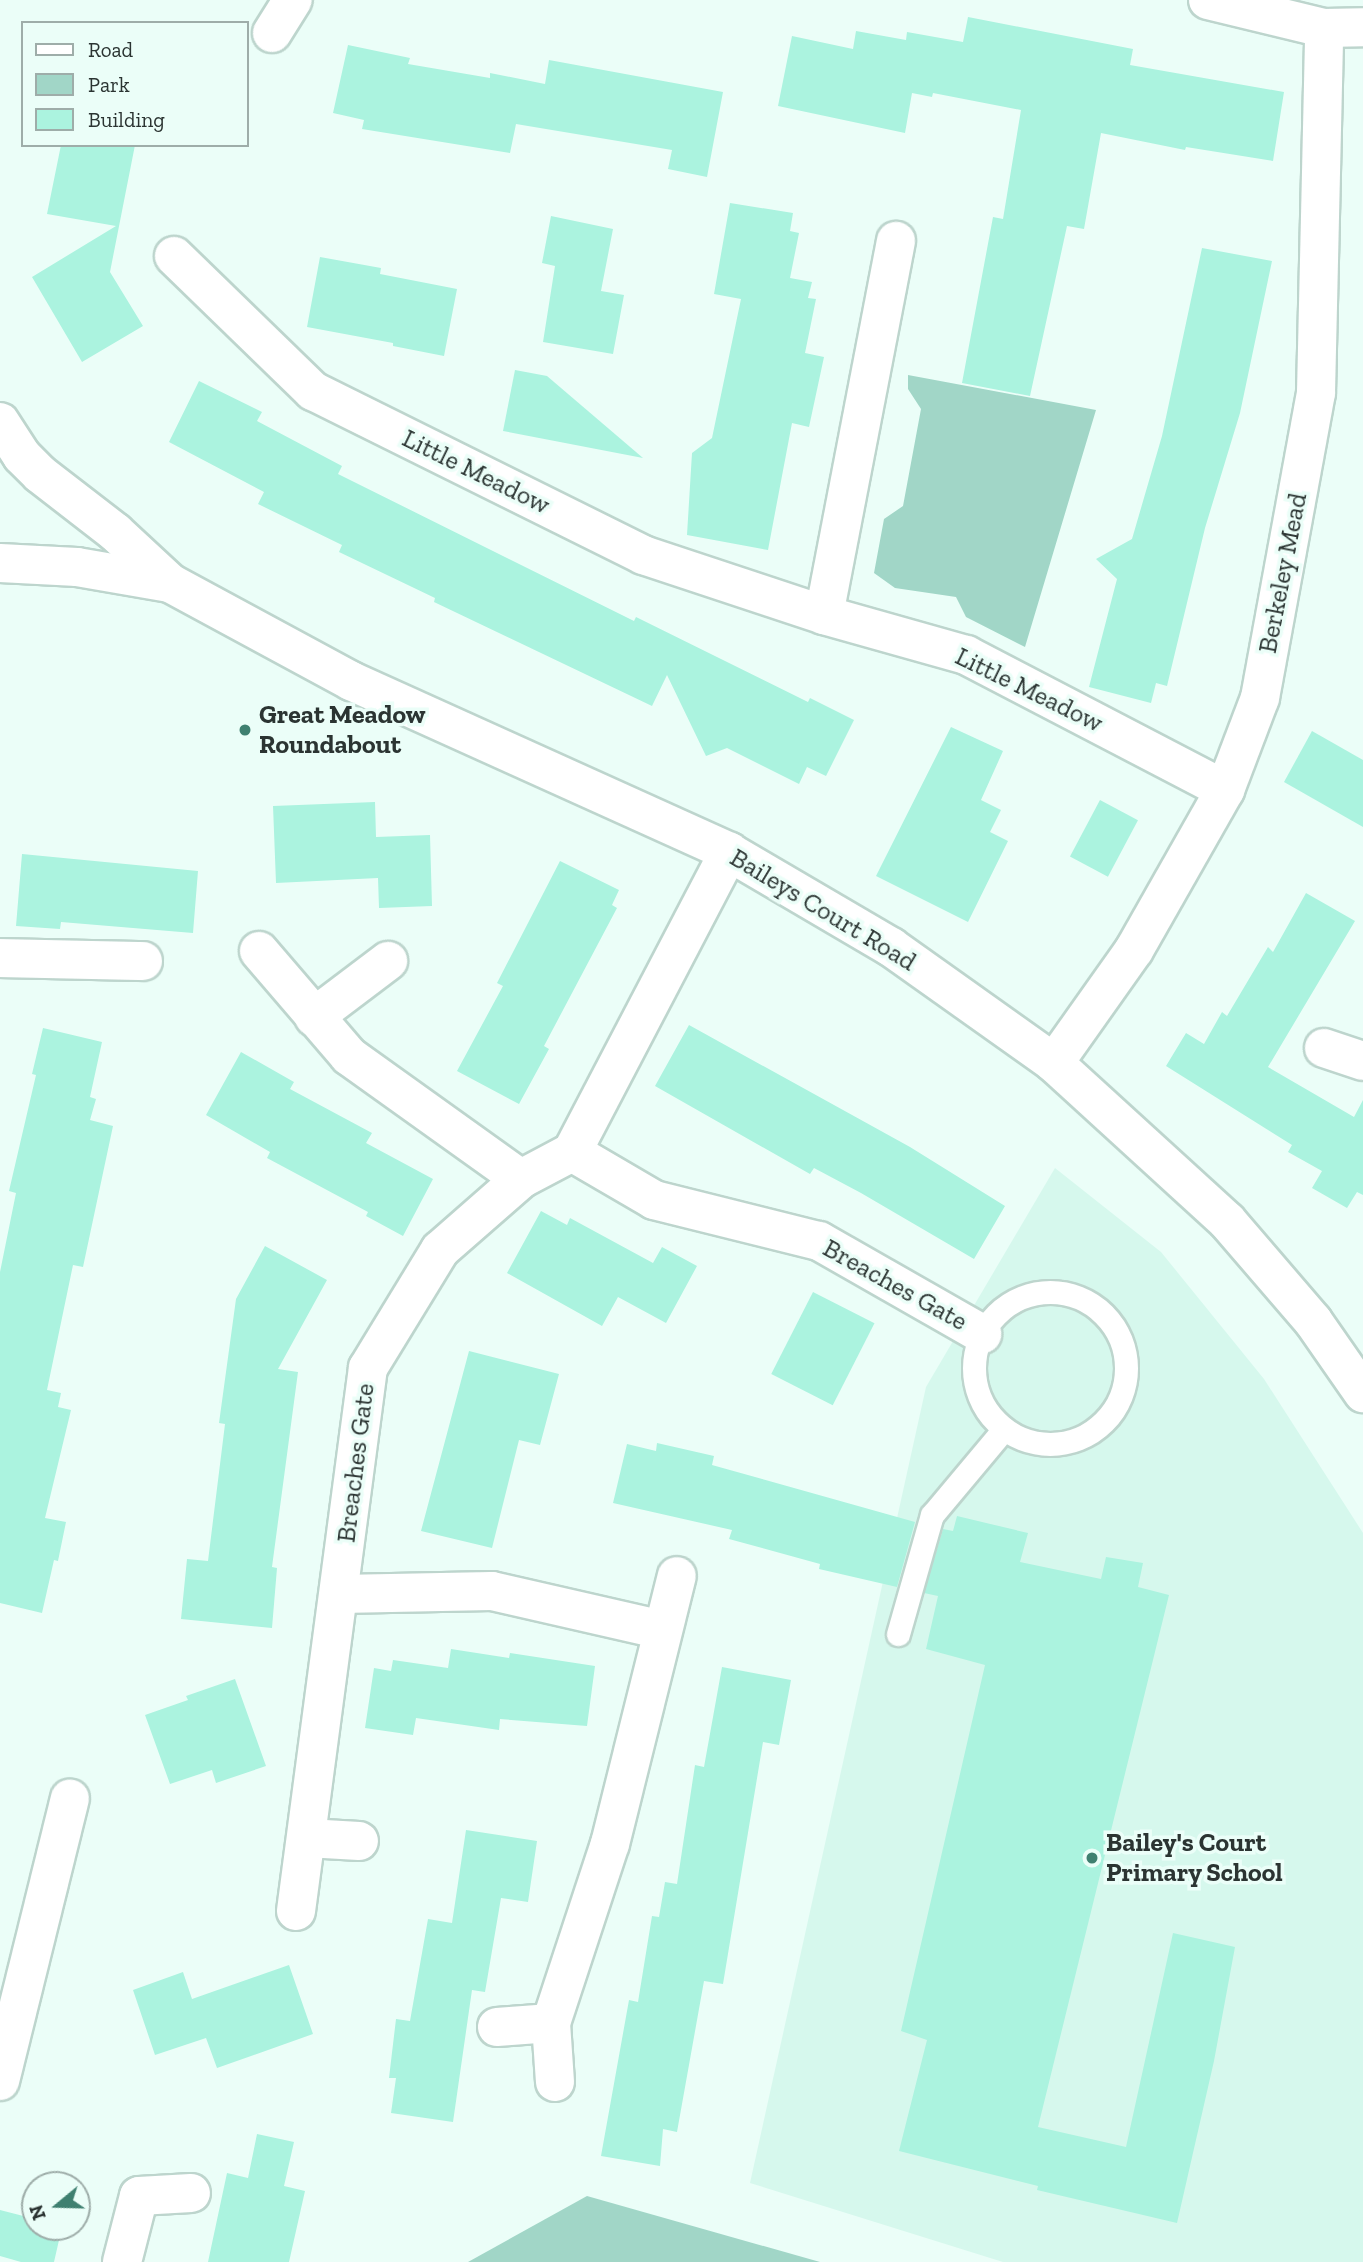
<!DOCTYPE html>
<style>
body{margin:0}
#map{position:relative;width:1363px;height:2262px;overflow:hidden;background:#ebfef8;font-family:"Zilla Slab",serif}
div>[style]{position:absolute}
.built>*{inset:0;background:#d6f8ed}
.green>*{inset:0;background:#a1d6c7}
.building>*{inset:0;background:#abf3df;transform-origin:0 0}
.roads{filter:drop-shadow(2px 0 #bdd5cd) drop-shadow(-2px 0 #bdd5cd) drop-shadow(0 2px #bdd5cd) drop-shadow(0 -2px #bdd5cd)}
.lane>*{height:23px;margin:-11.5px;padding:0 11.5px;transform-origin:11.5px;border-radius:11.5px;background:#fff}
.lane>.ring{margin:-11.5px;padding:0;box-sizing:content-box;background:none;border:23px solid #fff;border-radius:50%}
.street>*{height:38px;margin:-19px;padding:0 19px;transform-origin:19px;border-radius:19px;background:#fff}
.secondary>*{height:38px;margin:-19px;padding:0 19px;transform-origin:19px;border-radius:19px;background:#fff}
.dots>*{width:19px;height:19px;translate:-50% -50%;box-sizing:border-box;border:4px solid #ebfef8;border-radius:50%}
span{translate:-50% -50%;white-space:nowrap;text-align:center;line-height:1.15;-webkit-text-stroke:7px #ebfef8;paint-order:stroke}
.street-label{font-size:26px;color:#2b3432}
.poi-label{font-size:26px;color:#2b3432;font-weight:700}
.left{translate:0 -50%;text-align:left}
.legend{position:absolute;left:21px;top:21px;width:228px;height:126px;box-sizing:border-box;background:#ebfef8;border:2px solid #9eada9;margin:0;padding:9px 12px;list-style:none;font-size:21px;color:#2b3432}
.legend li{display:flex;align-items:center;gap:14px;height:35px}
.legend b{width:35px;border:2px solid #9eada9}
.north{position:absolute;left:21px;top:2171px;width:70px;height:70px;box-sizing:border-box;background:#ebfef8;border:2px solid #9eada9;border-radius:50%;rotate:251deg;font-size:19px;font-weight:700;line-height:28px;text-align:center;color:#2b3432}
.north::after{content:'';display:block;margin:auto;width:24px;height:32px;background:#3f8070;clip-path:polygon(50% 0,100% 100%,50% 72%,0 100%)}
</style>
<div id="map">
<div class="built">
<div style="clip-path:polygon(1055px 1168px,1161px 1252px,1264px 1379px,1363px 1533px,1363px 2262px,1003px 2262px,750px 2183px,926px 1387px)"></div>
</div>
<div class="green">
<div style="clip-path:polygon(908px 375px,1096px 410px,1025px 647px,966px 617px,956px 597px,895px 588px,874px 573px,884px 519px,903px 506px,921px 409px,908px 389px)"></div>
<div style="clip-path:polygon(587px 2196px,820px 2262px,468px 2262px)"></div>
</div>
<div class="building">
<div style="clip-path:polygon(968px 17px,1133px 49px,1130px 65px,1284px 92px,1273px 161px,1186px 147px,1185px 150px,1101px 133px,1084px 229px,1067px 226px,1030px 396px,962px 383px,993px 217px,1003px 219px,1021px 110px,933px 93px,932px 97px,912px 93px,905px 133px,778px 106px,792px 36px,853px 49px,856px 31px,906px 40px,907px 32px,963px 42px)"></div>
<div style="clip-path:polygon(348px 45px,410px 58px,408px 64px,490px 78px,490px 73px,545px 84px,549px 60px,723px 92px,707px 177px,668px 169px,672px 150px,516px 124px,510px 153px,362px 129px,364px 120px,333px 113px)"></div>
<div style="clip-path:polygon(61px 145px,135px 145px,110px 272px,143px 326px,82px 362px,32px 277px,116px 226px,47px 214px)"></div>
<div style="clip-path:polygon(730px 203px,793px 213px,790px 231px,799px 233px,790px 278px,812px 282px,808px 298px,816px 299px,805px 353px,824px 357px,809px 427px,792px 423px,768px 550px,687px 535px,692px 453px,712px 438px,741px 299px,714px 294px)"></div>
<div style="clip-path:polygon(551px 216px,613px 229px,601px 291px,624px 295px,613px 354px,543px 342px,555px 266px,542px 263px)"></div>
<div style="clip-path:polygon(1202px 248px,1272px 261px,1240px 413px,1205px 528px,1167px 686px,1156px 683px,1151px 703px,1089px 687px,1117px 579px,1096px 559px,1132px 539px,1162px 436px)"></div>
<div style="clip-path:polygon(320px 257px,381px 268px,380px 274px,457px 289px,444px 356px,393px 346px,393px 343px,307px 327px)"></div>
<div style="clip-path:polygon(515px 370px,547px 376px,643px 458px,503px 431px)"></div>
<div style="clip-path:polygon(199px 381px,262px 412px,257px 421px,342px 466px,338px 474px,634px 621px,636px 617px,808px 702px,810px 698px,854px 720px,826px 776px,807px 767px,799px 784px,727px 748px,706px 756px,667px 675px,652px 706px,434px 602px,435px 598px,339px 552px,342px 545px,258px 504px,264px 492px,169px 442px)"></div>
<div style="clip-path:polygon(951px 727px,1003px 751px,981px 800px,1001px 810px,990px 832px,1008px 841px,968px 922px,876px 876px)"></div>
<div style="clip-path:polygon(1312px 731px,1363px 760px,1363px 827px,1284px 782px)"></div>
<div style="left:1100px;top:800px;width:43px;height:64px;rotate:28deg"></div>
<div style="clip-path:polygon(375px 802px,376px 837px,430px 835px,432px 906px,379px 908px,378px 878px,276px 883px,273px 806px)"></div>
<div style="clip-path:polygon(22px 854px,198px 871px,193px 933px,61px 922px,60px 929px,16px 926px)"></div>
<div style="clip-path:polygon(560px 861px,619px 890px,612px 905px,617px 908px,544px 1046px,549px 1049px,519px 1104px,457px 1071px,503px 986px,497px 983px)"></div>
<div style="clip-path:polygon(1306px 893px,1355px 921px,1268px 1067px,1354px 1117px,1363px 1100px,1363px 1195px,1357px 1192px,1347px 1208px,1312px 1188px,1322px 1171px,1288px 1152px,1292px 1145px,1166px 1066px,1186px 1033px,1204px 1044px,1222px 1012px,1227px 1016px,1268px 947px,1273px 952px)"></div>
<div style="clip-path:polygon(689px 1025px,910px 1147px,1005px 1206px,974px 1259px,861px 1193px,814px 1168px,810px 1174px,655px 1086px)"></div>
<div style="clip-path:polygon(43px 1028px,102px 1042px,90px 1097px,96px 1099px,90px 1120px,113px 1126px,83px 1267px,73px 1265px,47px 1390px,61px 1393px,58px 1407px,71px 1410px,45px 1518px,66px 1522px,58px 1561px,54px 1560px,42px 1613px,0 1603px,0 1272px,16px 1193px,9px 1191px,36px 1075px,32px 1074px)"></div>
<div style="clip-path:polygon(241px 1052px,294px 1082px,290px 1089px,372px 1133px,366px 1143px,433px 1179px,403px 1236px,366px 1216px,368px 1212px,267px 1158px,270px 1152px,206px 1115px)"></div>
<div style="clip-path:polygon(541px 1211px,567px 1225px,570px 1218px,653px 1263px,662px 1247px,697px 1266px,666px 1323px,618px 1297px,602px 1326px,507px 1273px)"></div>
<div style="clip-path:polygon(265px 1246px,327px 1280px,278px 1369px,298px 1372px,272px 1567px,277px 1568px,272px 1628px,181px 1619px,187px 1559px,208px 1561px,225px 1424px,219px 1423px,236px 1299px)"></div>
<div style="left:813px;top:1292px;width:69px;height:92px;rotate:27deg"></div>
<div style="clip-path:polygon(469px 1351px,559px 1374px,540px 1445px,519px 1440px,492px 1548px,421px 1531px)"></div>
<div style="clip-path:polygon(657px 1443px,714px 1456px,712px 1465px,915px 1522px,897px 1587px,819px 1569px,820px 1564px,729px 1539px,732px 1530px,613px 1503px,627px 1444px,656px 1451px)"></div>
<div style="clip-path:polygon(957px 1516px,1028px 1533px,1020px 1562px,1101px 1579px,1106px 1557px,1143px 1563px,1138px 1587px,1169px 1595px,1038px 2127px,1126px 2147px,1173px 1933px,1235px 1947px,1214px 2061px,1177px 2223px,1037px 2190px,1038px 2186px,899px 2151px,927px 2040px,901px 2031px,985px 1665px,926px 1649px,938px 1596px,924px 1593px,943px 1529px,953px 1531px)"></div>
<div style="clip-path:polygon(451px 1649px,509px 1658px,510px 1653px,595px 1666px,587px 1726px,500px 1719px,499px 1730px,416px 1718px,413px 1735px,365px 1728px,374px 1668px,391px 1671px,393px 1660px,448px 1668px)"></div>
<div style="clip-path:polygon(722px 1667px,791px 1680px,779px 1745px,763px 1742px,723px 1984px,704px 1981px,677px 2132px,663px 2129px,660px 2166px,601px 2156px,629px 2000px,638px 2002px,652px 1916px,659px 1917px,665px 1882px,677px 1884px,695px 1765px,704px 1767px)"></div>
<div style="clip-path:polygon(235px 1679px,266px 1766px,216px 1783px,212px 1770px,170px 1784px,145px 1715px,188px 1700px,186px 1696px)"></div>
<div style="clip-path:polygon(466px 1830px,537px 1841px,528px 1902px,501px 1898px,485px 1992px,472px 1990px,453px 2122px,391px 2113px,396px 2078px,389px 2078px,396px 2019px,410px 2021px,428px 1919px,452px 1923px)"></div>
<div style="clip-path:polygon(289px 1965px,313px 2034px,217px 2068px,206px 2038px,155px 2055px,133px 1990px,183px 1972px,192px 1999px)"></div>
<div style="clip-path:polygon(257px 2134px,294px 2142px,284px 2186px,305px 2191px,289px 2262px,208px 2262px,227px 2173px,248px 2178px)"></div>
<div style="clip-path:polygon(0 2210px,35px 2219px,35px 2227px,62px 2227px,54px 2262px,21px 2262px,0 2256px)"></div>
</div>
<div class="roads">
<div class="lane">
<div class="ring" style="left:974px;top:1292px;width:129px;height:129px"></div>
<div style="left:898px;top:1634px;width:124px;rotate:-74.1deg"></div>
<div style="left:932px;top:1515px;width:112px;rotate:-50.1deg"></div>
</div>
<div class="street">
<div style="left:1208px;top:0;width:119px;rotate:13.6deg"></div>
<div style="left:1324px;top:28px;width:39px;rotate:-1deg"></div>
<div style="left:272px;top:33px;width:39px;rotate:-58deg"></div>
<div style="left:174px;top:256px;width:194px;rotate:44.2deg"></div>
<div style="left:313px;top:391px;width:369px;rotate:26.4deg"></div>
<div style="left:643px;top:555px;width:191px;rotate:18.3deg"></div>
<div style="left:824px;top:615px;width:148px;rotate:15.7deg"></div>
<div style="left:966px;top:655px;width:292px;rotate:27.5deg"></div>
<div style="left:824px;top:615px;width:381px;rotate:-79.1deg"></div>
<div style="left:259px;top:951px;width:138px;rotate:49.4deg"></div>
<div style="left:349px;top:1056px;width:211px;rotate:35.6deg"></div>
<div style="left:0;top:958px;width:143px;rotate:1.2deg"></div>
<div style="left:314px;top:1017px;width:93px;rotate:-37.1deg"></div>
<div style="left:1324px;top:1048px;width:41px;rotate:18.4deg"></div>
<div style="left:1054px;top:1063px;width:138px;rotate:-54.7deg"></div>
<div style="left:1134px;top:950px;width:184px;rotate:-60.4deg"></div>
<div style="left:1225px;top:790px;width:98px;rotate:-69.2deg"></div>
<div style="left:1260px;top:698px;width:310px;rotate:-79.6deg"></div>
<div style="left:1316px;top:393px;width:365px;rotate:-88.7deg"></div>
<div style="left:572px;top:1152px;width:95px;rotate:30.3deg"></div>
<div style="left:654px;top:1200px;width:170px;rotate:14deg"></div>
<div style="left:819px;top:1241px;width:188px;rotate:29.7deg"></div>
<div style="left:340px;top:1594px;width:152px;rotate:-1.1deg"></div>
<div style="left:492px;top:1591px;width:174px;rotate:12.9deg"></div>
<div style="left:307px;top:1838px;width:52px;rotate:3.3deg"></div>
<div style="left:296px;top:1911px;width:548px;rotate:-82.45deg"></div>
<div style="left:368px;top:1368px;width:138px;rotate:-58.6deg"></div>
<div style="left:440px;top:1250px;width:108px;rotate:-41.2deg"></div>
<div style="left:521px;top:1179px;width:58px;rotate:-27.9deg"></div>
<div style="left:572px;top:1152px;width:339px;rotate:-62.4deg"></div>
<div style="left:497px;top:2027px;width:54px;rotate:-4.2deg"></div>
<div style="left:0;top:2081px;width:291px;rotate:-76.1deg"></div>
<div style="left:555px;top:2082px;width:59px;rotate:-93.9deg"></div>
<div style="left:551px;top:2023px;width:188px;rotate:-71.8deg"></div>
<div style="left:610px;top:1844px;width:276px;rotate:-76deg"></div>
<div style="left:122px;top:2262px;width:68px;rotate:-75.6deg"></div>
<div style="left:139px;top:2196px;width:52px;rotate:-3.3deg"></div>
</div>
<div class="secondary">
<div style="left:0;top:422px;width:40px;rotate:57.1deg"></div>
<div style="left:22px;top:456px;width:25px;rotate:45deg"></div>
<div style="left:40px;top:474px;width:95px;rotate:37.7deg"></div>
<div style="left:115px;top:532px;width:75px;rotate:42.8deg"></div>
<div style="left:170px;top:583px;width:206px;rotate:28.4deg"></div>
<div style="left:351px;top:681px;width:415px;rotate:24.3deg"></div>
<div style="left:729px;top:852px;width:188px;rotate:30.4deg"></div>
<div style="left:891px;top:947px;width:200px;rotate:35.4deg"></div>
<div style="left:1054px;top:1063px;width:234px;rotate:42.4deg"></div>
<div style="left:1227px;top:1221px;width:132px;rotate:49.3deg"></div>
<div style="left:1313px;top:1321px;width:88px;rotate:55.2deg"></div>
<div style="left:0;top:563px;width:77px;rotate:3deg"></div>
<div style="left:77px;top:567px;width:94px;rotate:9.8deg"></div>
</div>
</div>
<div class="dots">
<div style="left:245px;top:730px;background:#3f8070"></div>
<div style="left:1092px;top:1858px;background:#3f8070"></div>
</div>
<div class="street-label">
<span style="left:476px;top:472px;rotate:26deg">Little Meadow</span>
<span style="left:1283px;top:573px;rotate:-79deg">Berkeley Mead</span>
<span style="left:1029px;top:690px;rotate:26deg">Little Meadow</span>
<span style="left:823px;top:910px;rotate:31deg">Baileys Court Road</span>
<span style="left:895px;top:1285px;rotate:29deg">Breaches Gate</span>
<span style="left:356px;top:1463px;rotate:-83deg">Breaches Gate</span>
</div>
<div class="poi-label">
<span class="left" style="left:259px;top:730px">Great Meadow<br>Roundabout</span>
<span class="left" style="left:1106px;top:1858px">Bailey's Court<br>Primary School</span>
</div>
<ul class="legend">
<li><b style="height:9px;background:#fff"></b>Road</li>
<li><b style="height:19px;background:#a1d6c7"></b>Park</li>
<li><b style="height:19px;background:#abf3df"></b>Building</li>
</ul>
<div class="north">N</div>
</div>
